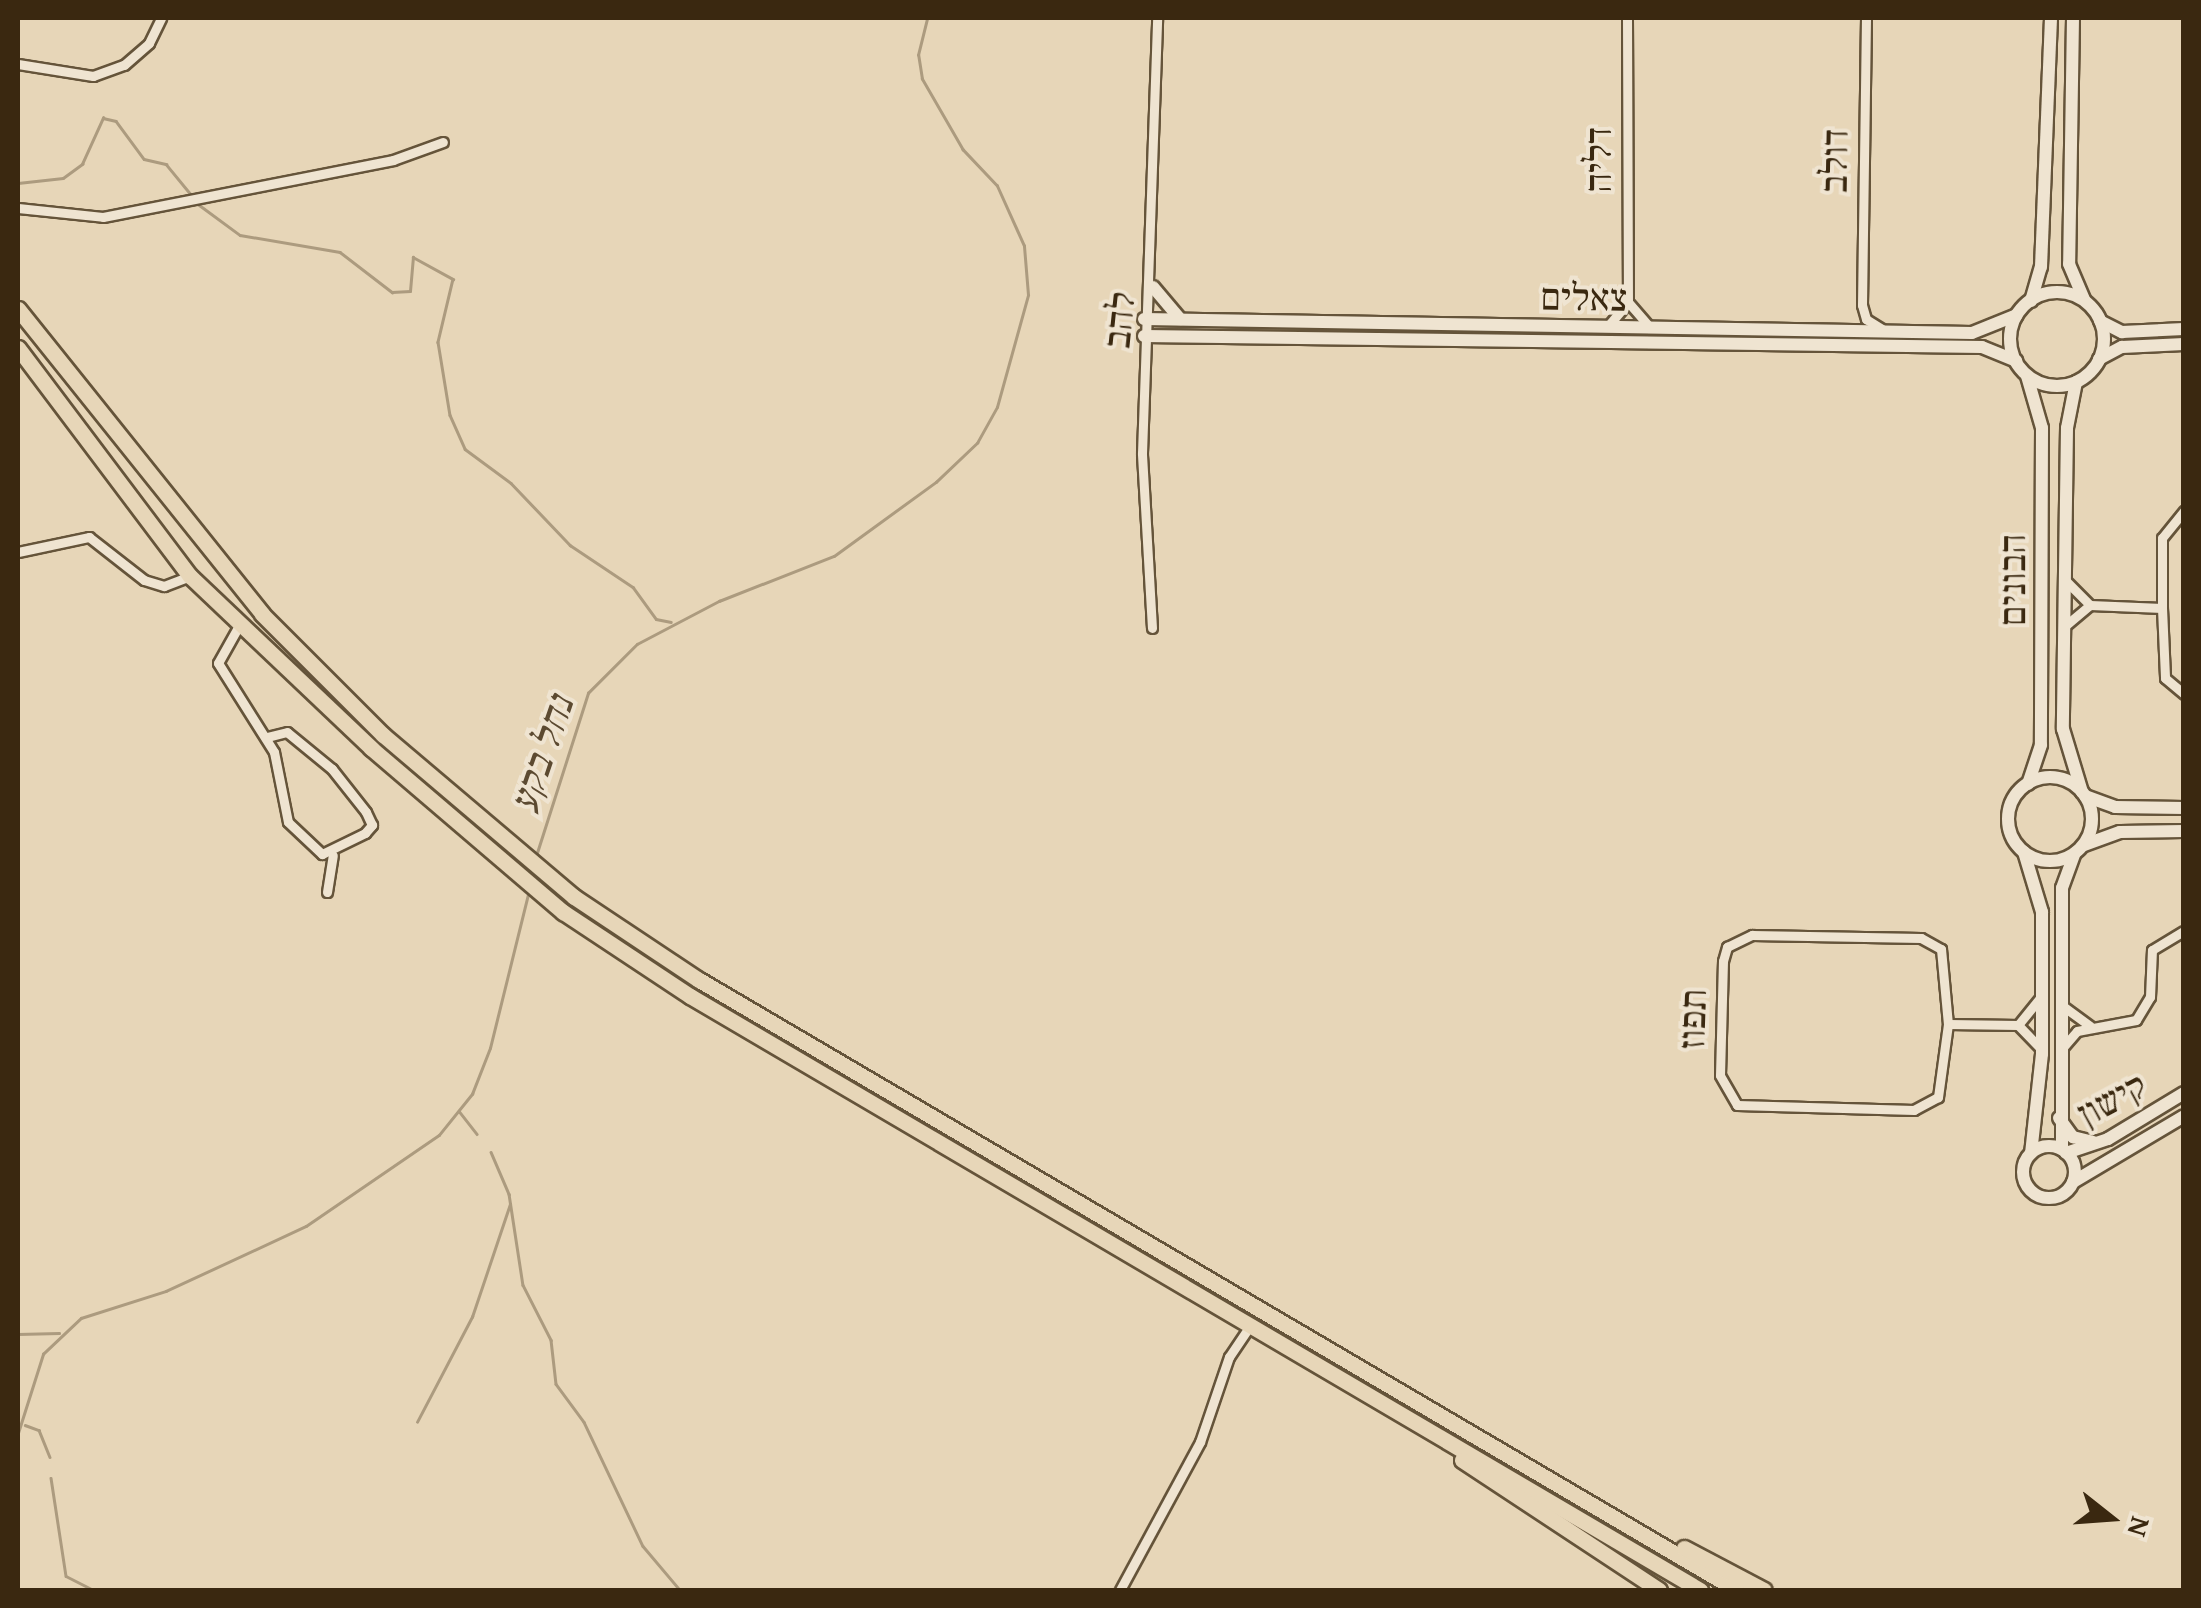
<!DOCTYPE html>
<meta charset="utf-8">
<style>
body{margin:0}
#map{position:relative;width:2201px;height:1608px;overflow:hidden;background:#e7d6b8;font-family:"Gentium Book Plus","Frank Ruhl Libre",serif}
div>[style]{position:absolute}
.stream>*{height:2.5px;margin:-1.25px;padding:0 1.25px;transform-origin:1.25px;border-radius:1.25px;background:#ac9b7f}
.roads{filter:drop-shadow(2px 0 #65543a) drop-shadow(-2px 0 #65543a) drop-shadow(0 2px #65543a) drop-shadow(0 -2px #65543a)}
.street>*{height:9px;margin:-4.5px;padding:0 4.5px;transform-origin:4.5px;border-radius:4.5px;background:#efe4d1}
.secondary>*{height:12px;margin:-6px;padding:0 6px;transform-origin:6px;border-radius:6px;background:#efe4d1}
.secondary>.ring{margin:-6px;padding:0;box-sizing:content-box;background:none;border:12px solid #efe4d1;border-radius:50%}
.highway>*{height:15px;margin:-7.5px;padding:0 7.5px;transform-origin:7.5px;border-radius:7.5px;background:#e7d6b8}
span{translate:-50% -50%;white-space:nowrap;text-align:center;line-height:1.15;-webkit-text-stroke:8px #efe4d1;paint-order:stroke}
.street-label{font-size:38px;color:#3a2810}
.water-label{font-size:40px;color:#5c4a31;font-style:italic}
.frame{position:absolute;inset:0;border:20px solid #3a2810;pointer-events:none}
.north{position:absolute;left:2061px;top:1468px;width:100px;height:100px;-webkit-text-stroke:8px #efe4d1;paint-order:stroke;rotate:107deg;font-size:28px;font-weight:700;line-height:40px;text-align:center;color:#3a2810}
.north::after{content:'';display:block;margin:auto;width:35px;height:45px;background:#3a2810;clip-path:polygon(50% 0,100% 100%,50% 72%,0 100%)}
</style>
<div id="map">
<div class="stream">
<div style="left:18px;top:183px;width:45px;rotate:-6.3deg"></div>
<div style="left:63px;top:178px;width:24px;rotate:-36deg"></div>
<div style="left:82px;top:164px;width:51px;rotate:-65.5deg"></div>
<div style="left:103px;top:118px;width:13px;rotate:13deg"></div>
<div style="left:116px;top:121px;width:47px;rotate:53.6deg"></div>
<div style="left:144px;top:159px;width:23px;rotate:13deg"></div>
<div style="left:166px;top:164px;width:43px;rotate:50.7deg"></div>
<div style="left:198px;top:204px;width:52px;rotate:36.4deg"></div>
<div style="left:240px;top:235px;width:101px;rotate:9.6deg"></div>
<div style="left:340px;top:252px;width:66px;rotate:37.6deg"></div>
<div style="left:392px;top:292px;width:18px;rotate:-3deg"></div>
<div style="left:410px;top:291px;width:34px;rotate:-85deg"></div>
<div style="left:413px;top:257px;width:46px;rotate:28.8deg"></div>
<div style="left:453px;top:279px;width:65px;rotate:103.4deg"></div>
<div style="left:438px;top:342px;width:74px;rotate:80.7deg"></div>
<div style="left:450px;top:415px;width:37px;rotate:66deg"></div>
<div style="left:465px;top:449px;width:57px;rotate:36.5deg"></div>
<div style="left:511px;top:483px;width:86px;rotate:46.4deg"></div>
<div style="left:570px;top:545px;width:76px;rotate:33.7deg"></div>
<div style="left:633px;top:587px;width:39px;rotate:54deg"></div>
<div style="left:656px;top:619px;width:15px;rotate:11deg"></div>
<div style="left:536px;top:856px;width:171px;rotate:-72.3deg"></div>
<div style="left:588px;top:693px;width:69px;rotate:-45deg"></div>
<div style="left:637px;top:644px;width:93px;rotate:-27.7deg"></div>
<div style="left:719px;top:601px;width:123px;rotate:-21.4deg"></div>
<div style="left:834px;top:556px;width:126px;rotate:-36deg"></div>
<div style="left:936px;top:482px;width:57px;rotate:-43.6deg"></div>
<div style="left:977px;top:443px;width:41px;rotate:-60.9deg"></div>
<div style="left:997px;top:407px;width:116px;rotate:-74.5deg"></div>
<div style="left:1028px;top:295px;width:49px;rotate:-94.7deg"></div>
<div style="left:1024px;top:246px;width:66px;rotate:-114.2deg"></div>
<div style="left:997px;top:186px;width:50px;rotate:-133.4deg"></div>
<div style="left:963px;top:150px;width:82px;rotate:-120deg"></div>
<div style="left:922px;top:79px;width:24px;rotate:-99deg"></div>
<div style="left:918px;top:55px;width:38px;rotate:-76deg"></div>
<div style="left:459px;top:1111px;width:29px;rotate:52deg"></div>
<div style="left:491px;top:1152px;width:46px;rotate:66.8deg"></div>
<div style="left:509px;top:1194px;width:92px;rotate:81.3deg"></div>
<div style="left:523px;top:1285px;width:62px;rotate:63deg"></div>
<div style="left:551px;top:1340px;width:44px;rotate:83.5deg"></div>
<div style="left:556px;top:1384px;width:47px;rotate:53.6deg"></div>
<div style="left:584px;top:1422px;width:137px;rotate:64.6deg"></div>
<div style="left:643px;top:1546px;width:57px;rotate:49.9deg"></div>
<div style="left:18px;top:1334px;width:41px;rotate:-1.4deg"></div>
<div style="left:417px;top:1422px;width:119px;rotate:-62.4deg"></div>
<div style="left:472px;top:1317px;width:119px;rotate:-71.4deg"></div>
<div style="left:25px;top:1425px;width:15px;rotate:20deg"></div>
<div style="left:39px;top:1430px;width:29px;rotate:68deg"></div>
<div style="left:18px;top:1433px;width:83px;rotate:-72.4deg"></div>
<div style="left:43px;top:1354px;width:52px;rotate:-43.5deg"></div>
<div style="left:81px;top:1318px;width:89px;rotate:-17.6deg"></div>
<div style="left:166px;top:1291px;width:154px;rotate:-24.9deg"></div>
<div style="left:306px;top:1226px;width:161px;rotate:-34.4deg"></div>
<div style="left:439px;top:1135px;width:53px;rotate:-51.2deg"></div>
<div style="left:472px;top:1094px;width:49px;rotate:-68.6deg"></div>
<div style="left:490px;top:1048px;width:159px;rotate:-76.1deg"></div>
<div style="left:51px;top:1478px;width:99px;rotate:81.3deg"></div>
<div style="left:66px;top:1576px;width:31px;rotate:27deg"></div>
</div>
<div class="roads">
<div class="street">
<div style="left:1627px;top:18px;width:284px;rotate:89.8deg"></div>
<div style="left:1628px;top:302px;width:30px;rotate:49deg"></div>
<div style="left:1866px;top:18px;width:287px;rotate:90.8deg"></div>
<div style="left:1862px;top:305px;width:15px;rotate:74deg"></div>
<div style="left:1866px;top:319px;width:19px;rotate:32deg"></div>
<div style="left:18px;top:64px;width:76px;rotate:9.1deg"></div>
<div style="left:93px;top:76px;width:33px;rotate:-20deg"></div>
<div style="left:124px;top:65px;width:33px;rotate:-41deg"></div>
<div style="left:149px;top:43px;width:28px;rotate:-64deg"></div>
<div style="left:18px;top:208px;width:85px;rotate:6deg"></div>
<div style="left:103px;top:217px;width:296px;rotate:-11.1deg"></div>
<div style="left:393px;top:160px;width:53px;rotate:-19.8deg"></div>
<div style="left:1608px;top:326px;width:31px;rotate:-50deg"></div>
<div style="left:18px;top:552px;width:73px;rotate:-11.9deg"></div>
<div style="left:89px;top:537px;width:70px;rotate:38deg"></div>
<div style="left:144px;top:580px;width:21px;rotate:17deg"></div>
<div style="left:164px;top:586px;width:28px;rotate:-21deg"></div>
<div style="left:2067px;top:582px;width:33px;rotate:45deg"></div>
<div style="left:2090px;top:605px;width:72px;rotate:2.4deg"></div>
<div style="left:2162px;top:608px;width:70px;rotate:-90deg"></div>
<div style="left:2162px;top:538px;width:35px;rotate:-51deg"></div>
<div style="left:2162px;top:608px;width:70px;rotate:87.5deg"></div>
<div style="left:2165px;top:678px;width:25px;rotate:40deg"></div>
<div style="left:241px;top:622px;width:47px;rotate:119.3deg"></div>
<div style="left:218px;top:663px;width:105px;rotate:57.8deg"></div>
<div style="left:274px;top:752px;width:71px;rotate:78.7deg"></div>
<div style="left:288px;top:822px;width:47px;rotate:43.3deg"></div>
<div style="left:322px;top:854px;width:48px;rotate:-26deg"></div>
<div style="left:365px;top:833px;width:11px;rotate:-49deg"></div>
<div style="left:372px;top:825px;width:14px;rotate:-115deg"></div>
<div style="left:366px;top:812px;width:55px;rotate:-128.3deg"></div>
<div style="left:332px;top:769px;width:58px;rotate:-140.6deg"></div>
<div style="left:287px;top:732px;width:21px;rotate:166deg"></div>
<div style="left:2066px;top:625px;width:31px;rotate:-40deg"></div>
<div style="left:1152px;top:628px;width:175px;rotate:-93.3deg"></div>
<div style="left:1142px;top:453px;width:435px;rotate:-88deg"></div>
<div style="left:327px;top:892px;width:37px;rotate:-81deg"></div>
<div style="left:1752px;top:935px;width:169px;rotate:1deg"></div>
<div style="left:1921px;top:938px;width:23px;rotate:29deg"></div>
<div style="left:1941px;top:949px;width:75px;rotate:84.7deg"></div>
<div style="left:1948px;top:1024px;width:74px;rotate:97.8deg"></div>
<div style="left:1938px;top:1097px;width:27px;rotate:152deg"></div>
<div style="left:1914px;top:1110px;width:177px;rotate:-178.4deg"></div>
<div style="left:1737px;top:1105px;width:34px;rotate:-120deg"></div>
<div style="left:1720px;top:1075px;width:114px;rotate:-88.5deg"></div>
<div style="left:1723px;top:961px;width:15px;rotate:-74deg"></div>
<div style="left:1727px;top:947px;width:28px;rotate:-26deg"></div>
<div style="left:2064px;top:1007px;width:32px;rotate:36deg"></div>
<div style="left:1948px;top:1024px;width:70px;rotate:0.8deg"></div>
<div style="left:2018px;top:1025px;width:30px;rotate:46deg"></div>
<div style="left:2018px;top:1025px;width:35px;rotate:-51deg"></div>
<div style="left:2064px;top:1046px;width:20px;rotate:-49deg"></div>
<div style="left:2077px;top:1031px;width:60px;rotate:-10.6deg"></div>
<div style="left:2136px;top:1020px;width:27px;rotate:-59deg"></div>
<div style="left:2150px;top:997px;width:47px;rotate:-87.6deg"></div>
<div style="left:2152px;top:950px;width:37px;rotate:-31deg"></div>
<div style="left:1120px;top:1590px;width:168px;rotate:-61.6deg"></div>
<div style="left:1200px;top:1442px;width:90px;rotate:-71.2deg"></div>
<div style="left:1229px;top:1357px;width:40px;rotate:-56deg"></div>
</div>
<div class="secondary">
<div style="left:2073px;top:18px;width:246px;rotate:90.9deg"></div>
<div style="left:2069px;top:264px;width:39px;rotate:67deg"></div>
<div style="left:1153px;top:287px;width:42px;rotate:49.8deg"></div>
<div class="ring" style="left:2010px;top:292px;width:82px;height:82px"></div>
<div style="left:2031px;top:301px;width:35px;rotate:-74deg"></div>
<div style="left:2041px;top:267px;width:249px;rotate:-87.7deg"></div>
<div style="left:1144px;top:319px;width:828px;rotate:0.97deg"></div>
<div style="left:1972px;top:333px;width:48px;rotate:-21.8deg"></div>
<div style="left:2100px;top:321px;width:25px;rotate:27deg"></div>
<div style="left:2122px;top:332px;width:62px;rotate:-2.8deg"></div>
<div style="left:1144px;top:336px;width:838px;rotate:0.75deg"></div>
<div style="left:1982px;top:347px;width:37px;rotate:22deg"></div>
<div style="left:2099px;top:359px;width:26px;rotate:-28deg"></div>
<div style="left:2122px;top:347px;width:62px;rotate:-2.8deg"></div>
<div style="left:2027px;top:376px;width:54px;rotate:73.9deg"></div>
<div style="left:2042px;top:428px;width:317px;rotate:90.2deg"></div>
<div style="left:2041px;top:745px;width:41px;rotate:108.4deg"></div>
<div style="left:2076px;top:382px;width:47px;rotate:101.1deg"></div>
<div style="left:2067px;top:428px;width:301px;rotate:90.8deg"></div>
<div style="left:2063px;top:729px;width:66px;rotate:73.2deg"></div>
<div class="ring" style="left:2008px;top:777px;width:72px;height:72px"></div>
<div style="left:2085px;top:796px;width:32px;rotate:20deg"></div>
<div style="left:2115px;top:807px;width:69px;rotate:0.8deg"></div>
<div style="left:2084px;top:845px;width:38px;rotate:-20deg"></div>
<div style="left:2120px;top:832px;width:64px;rotate:-0.9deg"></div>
<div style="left:2024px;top:852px;width:63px;rotate:73.3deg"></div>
<div style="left:2042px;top:912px;width:142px;rotate:90deg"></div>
<div style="left:2042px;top:1054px;width:100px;rotate:96.3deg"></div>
<div style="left:2059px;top:1118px;width:24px;rotate:54deg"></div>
<div style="left:2073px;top:1137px;width:21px;rotate:14deg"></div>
<div class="ring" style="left:2023px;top:1146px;width:40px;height:40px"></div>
<div style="left:2062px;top:1149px;width:261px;rotate:-90deg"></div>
<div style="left:2062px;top:888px;width:37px;rotate:-70deg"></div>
<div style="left:2066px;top:1153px;width:44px;rotate:-18.4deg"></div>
<div style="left:2108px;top:1139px;width:89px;rotate:-31.2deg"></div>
<div style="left:2073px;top:1182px;width:129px;rotate:-30.7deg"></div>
</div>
<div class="highway">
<div style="left:18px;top:309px;width:391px;rotate:51.3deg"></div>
<div style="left:262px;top:614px;width:171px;rotate:45deg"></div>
<div style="left:383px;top:735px;width:250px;rotate:40.3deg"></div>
<div style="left:574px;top:897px;width:150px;rotate:33.6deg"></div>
<div style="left:699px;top:980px;width:1204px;rotate:30.44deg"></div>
<div style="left:18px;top:348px;width:286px;rotate:53deg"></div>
<div style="left:190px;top:576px;width:250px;rotate:43.5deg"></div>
<div style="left:371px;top:748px;width:253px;rotate:40.5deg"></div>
<div style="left:563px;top:912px;width:152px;rotate:33.5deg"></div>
<div style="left:690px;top:996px;width:1172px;rotate:30.46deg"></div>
<div style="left:1462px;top:1460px;width:236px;rotate:33.4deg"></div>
<div style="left:1684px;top:1548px;width:90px;rotate:27.7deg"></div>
</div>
</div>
<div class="street-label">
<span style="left:1598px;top:160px;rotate:-90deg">דליה</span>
<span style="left:1834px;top:161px;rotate:-89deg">דולב</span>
<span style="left:1584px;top:297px;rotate:1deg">צאלים</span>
<span style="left:1119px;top:320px;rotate:-84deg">להב</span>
<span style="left:2012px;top:580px;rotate:-90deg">הבונים</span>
<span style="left:1692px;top:1019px;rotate:-88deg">תפוז</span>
<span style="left:2112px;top:1099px;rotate:-28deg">קישון</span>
</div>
<div class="water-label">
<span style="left:541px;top:754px;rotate:-71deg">נחל בקע</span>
</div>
<div class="frame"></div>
<div class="north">N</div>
</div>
